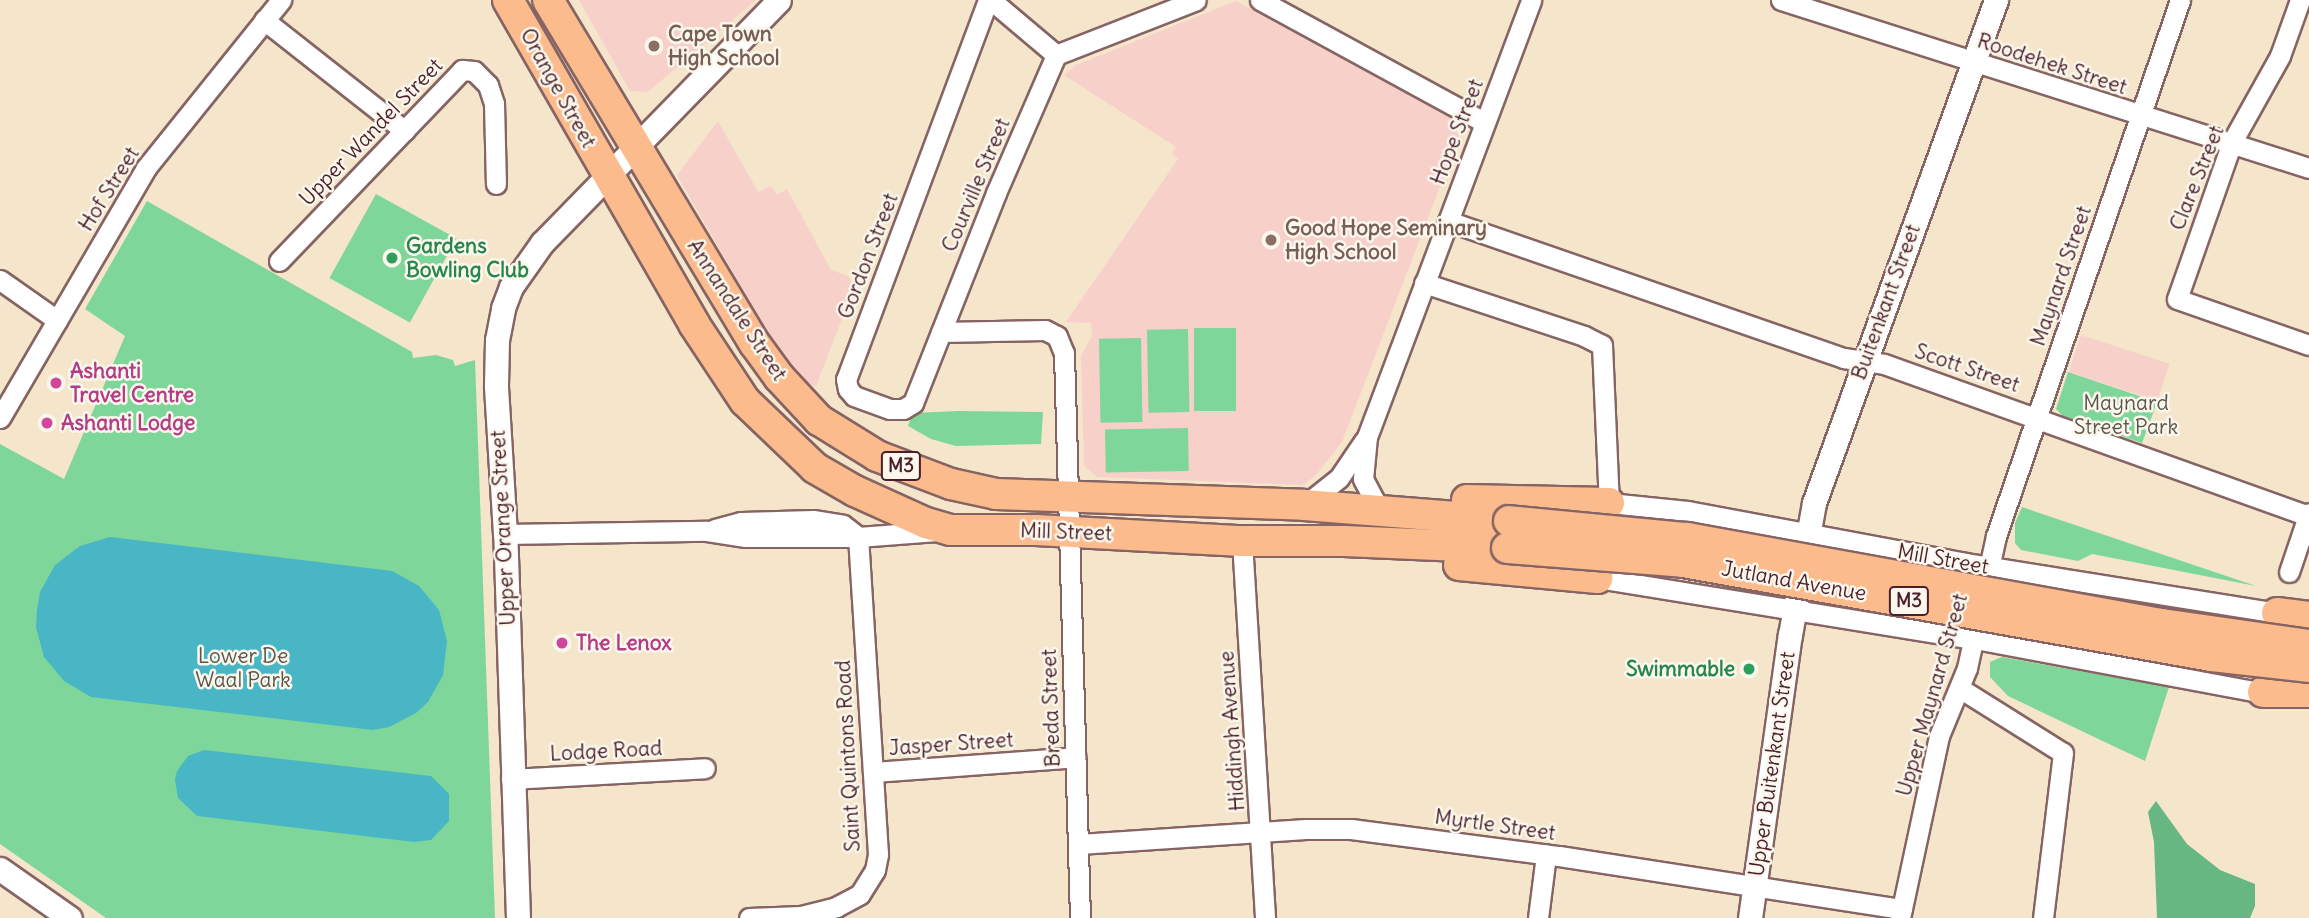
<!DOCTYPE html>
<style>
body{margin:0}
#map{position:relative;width:2309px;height:918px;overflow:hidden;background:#f4e5cb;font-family:Delius,sans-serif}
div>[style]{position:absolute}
.built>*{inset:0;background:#f7d0ca;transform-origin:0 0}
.green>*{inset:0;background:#7ed69a;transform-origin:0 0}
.forest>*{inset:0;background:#66b782}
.water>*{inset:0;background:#48b6c4}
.roads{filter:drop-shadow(2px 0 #866463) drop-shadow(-2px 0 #866463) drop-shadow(0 2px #866463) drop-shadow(0 -2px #866463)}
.minor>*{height:19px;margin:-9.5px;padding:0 9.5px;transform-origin:9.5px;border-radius:9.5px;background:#fff}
.tertiary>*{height:23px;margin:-11.5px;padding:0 11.5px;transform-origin:11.5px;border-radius:11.5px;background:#fff}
.primary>*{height:30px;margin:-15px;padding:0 15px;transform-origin:15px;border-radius:15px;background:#fbbb8d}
.bridges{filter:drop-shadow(2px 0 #866463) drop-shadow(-2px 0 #866463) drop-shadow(0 2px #866463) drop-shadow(0 -2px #866463)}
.primary-bridge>*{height:30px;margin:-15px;padding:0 15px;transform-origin:15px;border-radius:15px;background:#fbbb8d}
.dots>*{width:19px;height:19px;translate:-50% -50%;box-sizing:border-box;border:4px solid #fbf7ec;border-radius:50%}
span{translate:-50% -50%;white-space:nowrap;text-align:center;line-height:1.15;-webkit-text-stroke:5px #fbf7ec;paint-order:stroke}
.shield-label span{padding:2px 5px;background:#fbf7ec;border:2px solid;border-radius:5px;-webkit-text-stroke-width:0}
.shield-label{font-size:19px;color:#4a1f2b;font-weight:700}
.education-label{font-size:21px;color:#785e54;font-weight:700}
.left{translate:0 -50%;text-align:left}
.street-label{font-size:21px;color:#4a1f2b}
.leisure-label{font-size:21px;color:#27864d;font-weight:700}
.right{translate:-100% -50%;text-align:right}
.hotel-label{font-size:21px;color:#b23c85;font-weight:700}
.park-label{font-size:21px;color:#5a564c}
</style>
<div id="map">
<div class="built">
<div style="clip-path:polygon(579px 0,756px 0,648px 92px,630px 91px)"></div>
<div style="clip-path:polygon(1236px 1px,1454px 120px,1459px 137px,1342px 442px,1315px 476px,1303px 485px,1097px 477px,1084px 466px,1081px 356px,1092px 336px,1091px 323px,1066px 322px,1178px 159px,1172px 154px,1176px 147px,1064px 75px,1076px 65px)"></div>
<div style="clip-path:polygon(718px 121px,758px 192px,771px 186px,777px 195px,787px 189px,831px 270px,848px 276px,854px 288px,816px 386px,805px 384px,777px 350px,677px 175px)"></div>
<div style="left:2081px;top:335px;width:93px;height:39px;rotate:18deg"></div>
</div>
<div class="green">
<div style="left:376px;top:194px;width:92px;height:96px;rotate:29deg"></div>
<div style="clip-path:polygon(147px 201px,412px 352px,413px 358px,436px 355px,453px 360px,455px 366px,475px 360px,495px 918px,106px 918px,0 844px,0 444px,64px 479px,125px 336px,85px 309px)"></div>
<div style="left:1194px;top:328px;width:42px;height:83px"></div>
<div style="left:1188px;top:329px;width:83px;height:41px;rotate:89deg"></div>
<div style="left:1141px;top:338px;width:84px;height:42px;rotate:89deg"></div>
<div style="clip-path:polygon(2068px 372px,2157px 402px,2142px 443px,2063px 416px,2056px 409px)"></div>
<div style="clip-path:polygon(958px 411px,1043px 412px,1041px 444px,956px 446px,931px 439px,908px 426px,913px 413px)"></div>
<div style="left:1188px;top:428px;width:43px;height:83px;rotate:89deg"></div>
<div style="clip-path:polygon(2022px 507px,2256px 586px,2092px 554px,2078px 561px,2021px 550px,2015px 543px,2015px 523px)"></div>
<div style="clip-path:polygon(2002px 657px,2169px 687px,2145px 761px,2008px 696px,1990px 677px,1990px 662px)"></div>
</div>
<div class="forest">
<div style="clip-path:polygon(2156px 801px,2187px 844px,2220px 870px,2255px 884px,2255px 906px,2250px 918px,2157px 918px,2154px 842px,2148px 812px)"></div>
</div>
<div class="water">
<div style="clip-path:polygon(110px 537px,392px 571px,419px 586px,439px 610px,447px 641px,443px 675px,428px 702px,416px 713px,389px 727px,373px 730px,91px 697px,64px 681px,44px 657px,36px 627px,37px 609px,40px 592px,55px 565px,80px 546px)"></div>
<div style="clip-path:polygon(204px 750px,431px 776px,449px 794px,449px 821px,431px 840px,414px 842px,197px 816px,178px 798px,175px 780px,177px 771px,188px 756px)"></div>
</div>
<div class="roads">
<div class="minor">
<div style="left:988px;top:0;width:405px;rotate:110.5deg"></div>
<div style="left:846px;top:379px;width:10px;rotate:79deg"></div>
<div style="left:848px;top:389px;width:9px;rotate:49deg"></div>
<div style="left:854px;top:396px;width:38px;rotate:20deg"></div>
<div style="left:890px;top:409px;width:13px"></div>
<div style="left:903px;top:409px;width:12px;rotate:-31deg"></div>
<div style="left:913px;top:403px;width:226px;rotate:-68.4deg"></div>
<div style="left:996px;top:193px;width:150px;rotate:-66.5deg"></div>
<div style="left:991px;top:0;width:85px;rotate:40.2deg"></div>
<div style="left:1260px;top:0;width:255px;rotate:28.6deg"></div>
<div style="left:1781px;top:0;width:554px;rotate:17.65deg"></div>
<div style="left:2300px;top:0;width:59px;rotate:109.7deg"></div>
<div style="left:2280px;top:56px;width:98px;rotate:119.2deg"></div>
<div style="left:2232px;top:142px;width:166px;rotate:109.3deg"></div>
<div style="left:2177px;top:299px;width:140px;rotate:19.2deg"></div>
<div style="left:264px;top:20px;width:179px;rotate:38.2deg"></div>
<div style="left:1056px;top:55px;width:150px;rotate:-21.4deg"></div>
<div style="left:1448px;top:221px;width:419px;rotate:19.1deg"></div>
<div style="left:1844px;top:358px;width:40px;rotate:8.5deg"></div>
<div style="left:1884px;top:364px;width:451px;rotate:19.7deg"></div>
<div style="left:279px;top:261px;width:265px;rotate:-46.2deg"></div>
<div style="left:462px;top:70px;width:12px;rotate:5deg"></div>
<div style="left:474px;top:71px;width:20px;rotate:45deg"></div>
<div style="left:488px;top:85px;width:20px;rotate:72deg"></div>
<div style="left:494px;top:104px;width:80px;rotate:88.6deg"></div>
<div style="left:0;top:280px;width:70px;rotate:35.1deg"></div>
<div style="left:1424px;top:283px;width:169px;rotate:18.3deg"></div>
<div style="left:1584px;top:336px;width:20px;rotate:27deg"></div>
<div style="left:1602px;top:345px;width:158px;rotate:87.5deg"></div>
<div style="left:1609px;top:503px;width:79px;rotate:5.8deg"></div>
<div style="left:1688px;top:511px;width:282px;rotate:10.6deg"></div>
<div style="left:1965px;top:563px;width:316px;rotate:9.1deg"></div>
<div style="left:941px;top:332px;width:104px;rotate:-1.1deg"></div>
<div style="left:1045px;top:330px;width:13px;rotate:27deg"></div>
<div style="left:1057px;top:336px;width:18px;rotate:68deg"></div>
<div style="left:1064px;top:353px;width:565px;rotate:88.38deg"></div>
<div style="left:0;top:418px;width:290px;rotate:-59.7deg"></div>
<div style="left:146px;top:168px;width:216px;rotate:-51.2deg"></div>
<div style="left:1305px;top:505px;width:43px;rotate:-38.5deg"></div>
<div style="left:1339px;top:478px;width:45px;rotate:-56deg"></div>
<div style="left:1379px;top:509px;width:34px;rotate:-118deg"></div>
<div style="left:1363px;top:479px;width:42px;rotate:-84.6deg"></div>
<div style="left:1367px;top:437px;width:467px;rotate:-69.4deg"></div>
<div style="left:715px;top:529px;width:27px;rotate:-15deg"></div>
<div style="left:741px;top:522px;width:72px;rotate:-1.6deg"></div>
<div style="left:813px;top:520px;width:30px;rotate:9deg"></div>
<div style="left:843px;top:525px;width:18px;rotate:38deg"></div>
<div style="left:505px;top:534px;width:202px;rotate:-0.9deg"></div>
<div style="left:707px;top:531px;width:39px;rotate:9deg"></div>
<div style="left:746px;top:537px;width:112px"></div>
<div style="left:858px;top:537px;width:79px;rotate:-4.3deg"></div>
<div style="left:1242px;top:541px;width:378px;rotate:86.5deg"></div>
<div style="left:2289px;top:572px;width:62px;rotate:-71.3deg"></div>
<div style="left:1597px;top:578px;width:383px;rotate:9.2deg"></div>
<div style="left:1975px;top:639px;width:304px;rotate:10.6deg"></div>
<div style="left:1961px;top:689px;width:120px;rotate:32.1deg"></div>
<div style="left:2063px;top:753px;width:166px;rotate:96.9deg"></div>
<div style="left:873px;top:772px;width:203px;rotate:-4.2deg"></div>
<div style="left:511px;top:779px;width:194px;rotate:-3.2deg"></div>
<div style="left:1079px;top:844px;width:227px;rotate:-3.8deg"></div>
<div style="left:1306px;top:829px;width:45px"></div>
<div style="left:1351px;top:829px;width:210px;rotate:7.4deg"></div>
<div style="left:1559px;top:856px;width:347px;rotate:8.8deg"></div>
<div style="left:749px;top:918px;width:52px;rotate:-2.2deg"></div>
<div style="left:801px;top:916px;width:36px;rotate:-14deg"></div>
<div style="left:836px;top:907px;width:27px;rotate:-28deg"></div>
<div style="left:860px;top:894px;width:28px;rotate:-58deg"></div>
<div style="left:875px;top:870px;width:16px;rotate:-79deg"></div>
<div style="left:878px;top:854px;width:318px;rotate:-93.6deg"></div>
<div style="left:1538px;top:918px;width:64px;rotate:-82.8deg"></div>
<div style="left:1900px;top:918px;width:186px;rotate:-77.9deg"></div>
<div style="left:1939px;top:736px;width:74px;rotate:-67.6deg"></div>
<div style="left:1967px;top:668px;width:135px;rotate:-77.6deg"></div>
<div style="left:1996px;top:536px;width:567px;rotate:-71.05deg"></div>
</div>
<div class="tertiary">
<div style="left:0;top:869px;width:85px;rotate:35deg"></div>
<div style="left:518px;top:918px;width:384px;rotate:-91.9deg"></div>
<div style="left:505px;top:534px;width:149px;rotate:-93.5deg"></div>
<div style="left:496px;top:385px;width:45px;rotate:-88.7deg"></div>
<div style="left:497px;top:340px;width:33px;rotate:-79deg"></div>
<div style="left:503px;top:308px;width:22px;rotate:-69deg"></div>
<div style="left:511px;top:287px;width:54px;rotate:-54.8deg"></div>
<div style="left:542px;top:243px;width:339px;rotate:-45.7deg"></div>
<div style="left:1750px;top:918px;width:286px;rotate:-82deg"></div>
<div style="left:1790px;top:635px;width:134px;rotate:-79.7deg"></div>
<div style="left:1814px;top:503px;width:535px;rotate:-70.11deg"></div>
</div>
<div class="primary">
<div style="left:508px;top:0;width:374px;rotate:60.1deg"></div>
<div style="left:694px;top:324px;width:92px;rotate:56.5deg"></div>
<div style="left:745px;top:401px;width:97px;rotate:43.7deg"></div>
<div style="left:815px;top:468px;width:46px;rotate:29.9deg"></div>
<div style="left:855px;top:491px;width:78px;rotate:24.3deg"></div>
<div style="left:926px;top:523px;width:25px;rotate:16deg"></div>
<div style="left:950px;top:530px;width:86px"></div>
<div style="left:1036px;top:530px;width:206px;rotate:3.1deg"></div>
<div style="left:1242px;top:541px;width:102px"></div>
<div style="left:1344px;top:541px;width:163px;rotate:2.5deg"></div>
<div style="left:548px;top:0;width:401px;rotate:59deg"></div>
<div style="left:755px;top:344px;width:41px;rotate:54deg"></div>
<div style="left:779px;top:377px;width:59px;rotate:47.1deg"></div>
<div style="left:819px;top:420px;width:68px;rotate:31.8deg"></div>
<div style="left:877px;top:456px;width:79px;rotate:20.7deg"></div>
<div style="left:951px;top:484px;width:46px;rotate:12.5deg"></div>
<div style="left:996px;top:494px;width:308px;rotate:2deg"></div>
<div style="left:1304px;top:505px;width:206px;rotate:4.5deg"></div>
<div style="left:1467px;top:500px;width:142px;rotate:1.2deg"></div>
<div style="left:1459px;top:565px;width:139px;rotate:5.4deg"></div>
<div style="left:2277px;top:613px;width:32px;rotate:7deg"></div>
<div style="left:2263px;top:692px;width:46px"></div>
</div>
</div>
<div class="bridges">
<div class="primary-bridge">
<div style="left:1509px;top:521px;width:179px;rotate:5.5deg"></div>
<div style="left:1687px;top:538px;width:482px;rotate:10.3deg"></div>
<div style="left:2161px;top:624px;width:149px;rotate:8.1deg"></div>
<div style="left:1507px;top:548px;width:177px;rotate:4.5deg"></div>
<div style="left:1683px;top:562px;width:536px;rotate:10.09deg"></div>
<div style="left:2211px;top:656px;width:99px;rotate:6.4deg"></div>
</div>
</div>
<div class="dots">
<div style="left:654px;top:46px;background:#8d6e63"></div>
<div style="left:1271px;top:240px;background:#8d6e63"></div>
<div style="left:392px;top:258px;background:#2e9e5b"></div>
<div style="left:56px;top:383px;background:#d1479c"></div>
<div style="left:47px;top:423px;background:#d1479c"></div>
<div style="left:562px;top:643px;background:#d1479c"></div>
<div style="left:1749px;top:669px;background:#2e9e5b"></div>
</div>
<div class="shield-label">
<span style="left:901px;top:466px">M3</span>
<span style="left:1909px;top:601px">M3</span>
</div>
<div class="education-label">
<span class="left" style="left:668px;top:46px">Cape Town<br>High School</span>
<span class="left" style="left:1285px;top:240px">Good Hope Seminary<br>High School</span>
</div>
<div class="street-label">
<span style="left:2052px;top:64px;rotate:18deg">Roodehek Street</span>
<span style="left:558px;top:88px;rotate:61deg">Orange Street</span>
<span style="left:371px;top:132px;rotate:-46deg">Upper Wandel Street</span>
<span style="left:1457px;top:132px;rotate:-69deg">Hope Street</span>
<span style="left:2197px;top:178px;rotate:-68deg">Clare Street</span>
<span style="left:976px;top:185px;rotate:-67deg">Courville Street</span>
<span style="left:109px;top:189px;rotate:-58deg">Hof Street</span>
<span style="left:868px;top:256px;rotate:-69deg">Gordon Street</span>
<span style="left:2061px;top:276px;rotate:-71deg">Maynard Street</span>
<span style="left:1886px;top:302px;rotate:-70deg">Buitenkant Street</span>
<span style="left:737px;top:310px;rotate:57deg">Annandale Street</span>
<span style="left:1967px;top:368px;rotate:19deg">Scott Street</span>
<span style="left:503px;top:528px;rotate:-93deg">Upper Orange Street</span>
<span style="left:1066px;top:532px;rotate:2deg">Mill Street</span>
<span style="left:1943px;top:559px;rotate:10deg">Mill Street</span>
<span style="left:1794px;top:581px;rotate:10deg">Jutland Avenue</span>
<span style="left:1932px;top:695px;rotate:-74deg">Upper Maynard Street</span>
<span style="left:1051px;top:708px;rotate:-92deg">Breda Street</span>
<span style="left:1232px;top:731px;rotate:-94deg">Hiddingh Avenue</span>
<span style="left:951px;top:744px;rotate:-4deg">Jasper Street</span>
<span style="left:606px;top:751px;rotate:-3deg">Lodge Road</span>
<span style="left:848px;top:756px;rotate:-93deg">Saint Quintons Road</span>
<span style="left:1772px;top:764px;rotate:-82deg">Upper Buitenkant Street</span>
<span style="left:1495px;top:825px;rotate:8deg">Myrtle Street</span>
</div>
<div class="leisure-label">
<span class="left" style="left:406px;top:258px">Gardens<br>Bowling Club</span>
<span class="right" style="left:1735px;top:669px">Swimmable</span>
</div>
<div class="hotel-label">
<span class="left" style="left:70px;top:383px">Ashanti<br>Travel Centre</span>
<span class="left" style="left:61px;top:423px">Ashanti Lodge</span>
<span class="left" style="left:576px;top:643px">The Lenox</span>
</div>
<div class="park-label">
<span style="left:2126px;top:415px">Maynard<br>Street Park</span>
<span style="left:243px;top:668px">Lower De<br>Waal Park</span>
</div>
</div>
